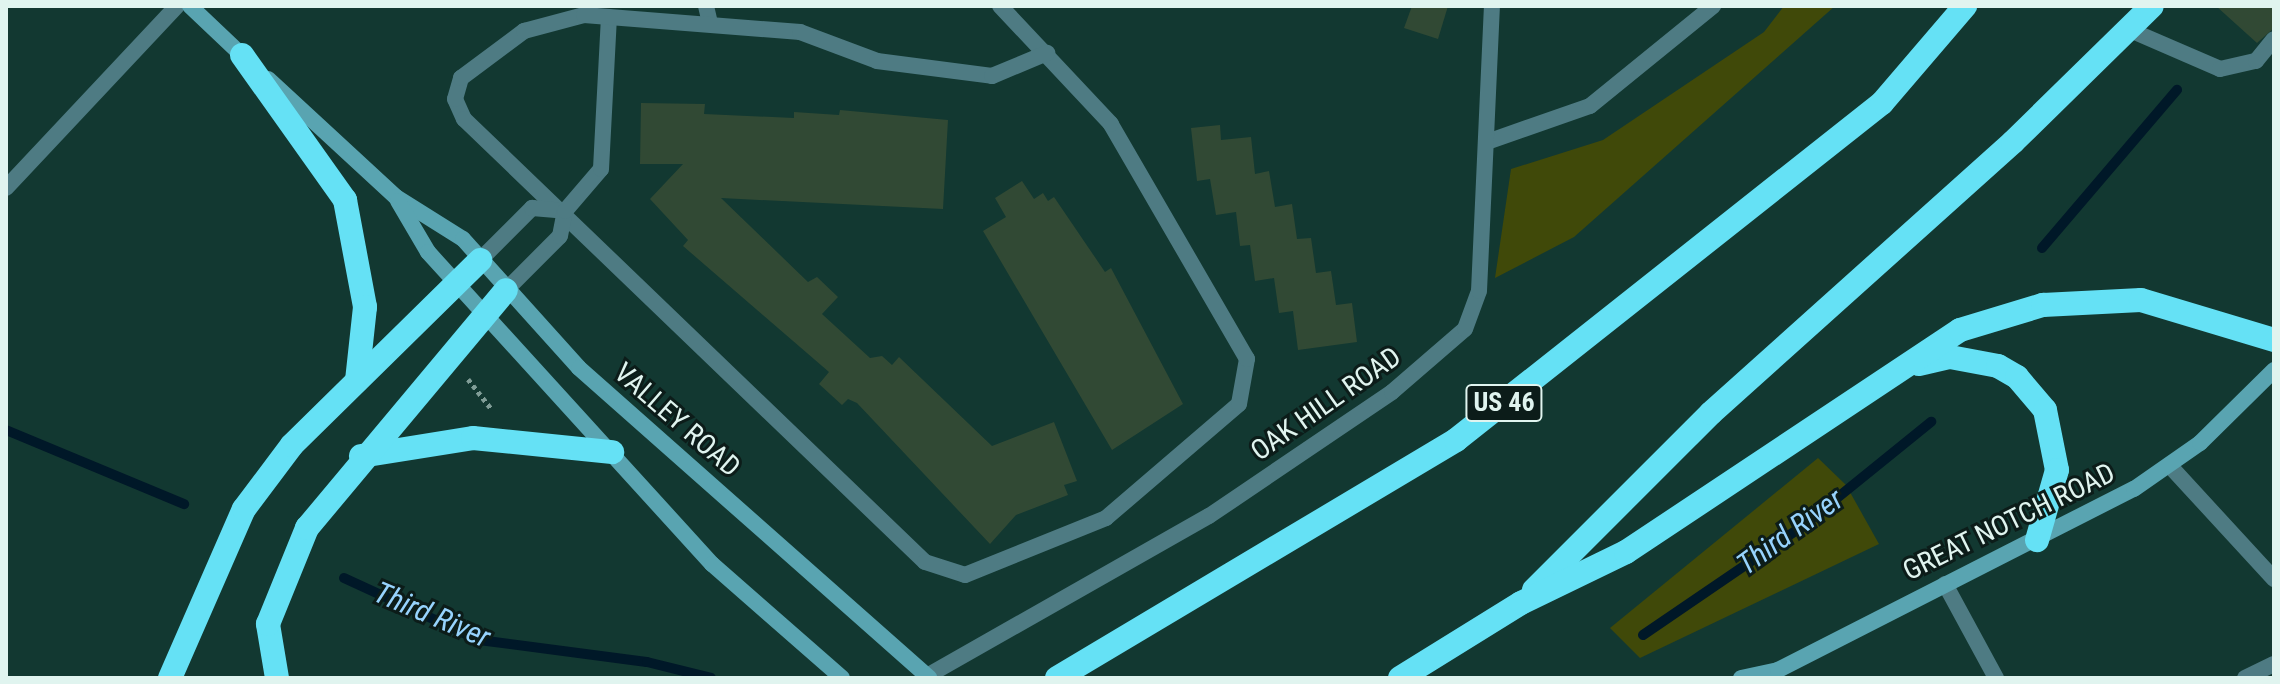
<!DOCTYPE html>
<style>
body{margin:0}
#map{position:relative;width:2280px;height:684px;overflow:hidden;background:#123831;font-family:"Roboto Condensed",sans-serif}
div>[style]{position:absolute}
.green>*{inset:0;background:#404909}
.stream>*{height:10px;margin:-5px;padding:0 5px;transform-origin:5px;border-radius:5px;background:#001828}
.building>*{inset:0;background:#314934}
.path>*{height:5px;margin-top:-2.5px;transform-origin:0;background:repeating-linear-gradient(90deg,#809d97 0 4px,transparent 0 8px)}
.lane>*{height:16px;margin:-8px;padding:0 8px;transform-origin:8px;border-radius:8px;background:#4e7b83}
.street>*{height:16px;margin:-8px;padding:0 8px;transform-origin:8px;border-radius:8px;background:#4e7b83}
.secondary>*{height:16px;margin:-8px;padding:0 8px;transform-origin:8px;border-radius:8px;background:#59a4b1}
.highway>*{height:24px;margin:-12px;padding:0 12px;transform-origin:12px;border-radius:12px;background:#65e1f5}
span{translate:-50% -50%;white-space:nowrap;text-align:center;line-height:1.15;-webkit-text-stroke:6px #0c1c19;paint-order:stroke}
.shield-label span{padding:2px 6px;background:#0c1c19;border:2px solid;border-radius:6px;-webkit-text-stroke-width:0}
.shield-label{font-size:26px;color:#e0f4ef;font-weight:700}
.street-label{font-size:28px;color:#e0f4ef}
.water-label{font-size:30px;color:#97d3fd;font-style:italic}
.frame{position:absolute;inset:0;border:8px solid #e0f4ef;pointer-events:none}
</style>
<div id="map">
<div class="green">
<div style="clip-path:polygon(1784px 6px,1835px 6px,1574px 237px,1495px 278px,1511px 169px,1603px 140px,1764px 32px)"></div>
<div style="clip-path:polygon(1818px 458px,1846px 485px,1879px 544px,1640px 658px,1610px 628px)"></div>
</div>
<div class="stream">
<div style="left:2042px;top:248px;width:208px;rotate:-49.5deg"></div>
<div style="left:6px;top:430px;width:193px;rotate:22.6deg"></div>
<div style="left:344px;top:578px;width:149px;rotate:24.7deg"></div>
<div style="left:479px;top:640px;width:169px;rotate:7.5deg"></div>
<div style="left:647px;top:662px;width:66px;rotate:14deg"></div>
<div style="left:1643px;top:635px;width:190px;rotate:-34.3deg"></div>
<div style="left:1800px;top:528px;width:169px;rotate:-39deg"></div>
</div>
<div class="building">
<div style="clip-path:polygon(1412px 6px,1448px 6px,1438px 39px,1404px 28px)"></div>
<div style="clip-path:polygon(2216px 6px,2274px 6px,2274px 28px,2257px 43px)"></div>
<div style="clip-path:polygon(641px 103px,705px 104px,704px 114px,794px 118px,794px 112px,839px 115px,840px 110px,948px 120px,943px 209px,721px 198px,808px 282px,817px 277px,838px 297px,822px 314px,870px 358px,882px 356px,892px 365px,899px 357px,992px 446px,1054px 422px,1077px 481px,1064px 485px,1068px 495px,1016px 515px,990px 544px,857px 403px,848px 399px,842px 405px,819px 384px,829px 372px,683px 246px,688px 240px,650px 199px,683px 164px,640px 164px)"></div>
<div style="clip-path:polygon(1220px 125px,1221px 140px,1251px 137px,1255px 174px,1269px 171px,1275px 207px,1292px 204px,1297px 239px,1311px 238px,1316px 273px,1331px 271px,1336px 305px,1352px 303px,1357px 342px,1298px 350px,1293px 311px,1279px 313px,1274px 278px,1255px 281px,1250px 245px,1240px 246px,1236px 212px,1216px 215px,1210px 179px,1197px 181px,1191px 128px)"></div>
<div style="clip-path:polygon(1022px 181px,1034px 199px,1043px 193px,1048px 201px,1054px 197px,1105px 272px,1111px 268px,1183px 404px,1112px 450px,983px 231px,1006px 217px,995px 198px)"></div>
</div>
<div class="path">
<div style="left:468px;top:379px;width:39px;rotate:52deg"></div>
</div>
<div class="lane">
<div style="left:706px;top:6px;width:18px;rotate:77deg"></div>
<div style="left:2130px;top:30px;width:98px;rotate:23.4deg"></div>
<div style="left:2220px;top:69px;width:37px;rotate:-13deg"></div>
<div style="left:2256px;top:61px;width:28px;rotate:-51deg"></div>
<div style="left:455px;top:99px;width:22px;rotate:66deg"></div>
<div style="left:464px;top:119px;width:639px;rotate:43.86deg"></div>
<div style="left:925px;top:562px;width:42px;rotate:18deg"></div>
<div style="left:965px;top:575px;width:152px;rotate:-22deg"></div>
<div style="left:1106px;top:518px;width:175px;rotate:-40.6deg"></div>
<div style="left:1239px;top:404px;width:46px;rotate:-79.9deg"></div>
<div style="left:1247px;top:359px;width:272px;rotate:-120.1deg"></div>
<div style="left:1111px;top:124px;width:162px;rotate:-133.2deg"></div>
<div style="left:1487px;top:142px;width:109px;rotate:-19.3deg"></div>
<div style="left:1590px;top:106px;width:159px;rotate:-39.1deg"></div>
<div style="left:480px;top:260px;width:74px;rotate:-45deg"></div>
<div style="left:532px;top:208px;width:33px;rotate:5deg"></div>
<div style="left:506px;top:290px;width:76px;rotate:-45deg"></div>
<div style="left:560px;top:236px;width:25px;rotate:-79deg"></div>
<div style="left:565px;top:211px;width:55px;rotate:-49.4deg"></div>
<div style="left:601px;top:169px;width:152px;rotate:-87deg"></div>
<div style="left:2170px;top:466px;width:154px;rotate:47.4deg"></div>
<div style="left:1945px;top:584px;width:107px;rotate:61.5deg"></div>
<div style="left:2245px;top:678px;width:32px;rotate:-26deg"></div>
</div>
<div class="street">
<div style="left:455px;top:99px;width:22px;rotate:-74deg"></div>
<div style="left:461px;top:78px;width:79px;rotate:-36.7deg"></div>
<div style="left:524px;top:31px;width:62px;rotate:-14.9deg"></div>
<div style="left:584px;top:15px;width:217px;rotate:4.5deg"></div>
<div style="left:800px;top:32px;width:82px;rotate:20.6deg"></div>
<div style="left:877px;top:61px;width:116px;rotate:7.4deg"></div>
<div style="left:992px;top:76px;width:60px;rotate:-22.7deg"></div>
<div style="left:6px;top:188px;width:250px;rotate:-46.8deg"></div>
<div style="left:927px;top:676px;width:324px;rotate:-29.6deg"></div>
<div style="left:1209px;top:516px;width:221px;rotate:-34.1deg"></div>
<div style="left:1392px;top:392px;width:96px;rotate:-40.8deg"></div>
<div style="left:1465px;top:329px;width:40px;rotate:-69.8deg"></div>
<div style="left:1479px;top:291px;width:285px;rotate:-87.4deg"></div>
</div>
<div class="secondary">
<div style="left:190px;top:6px;width:80px;rotate:43.5deg"></div>
<div style="left:268px;top:79px;width:174px;rotate:42.7deg"></div>
<div style="left:396px;top:197px;width:79px;rotate:32.1deg"></div>
<div style="left:463px;top:239px;width:173px;rotate:48deg"></div>
<div style="left:579px;top:368px;width:468px;rotate:41.5deg"></div>
<div style="left:398px;top:201px;width:59px;rotate:59.5deg"></div>
<div style="left:428px;top:252px;width:422px;rotate:47.7deg"></div>
<div style="left:712px;top:564px;width:173px;rotate:41.2deg"></div>
<div style="left:1741px;top:678px;width:38px;rotate:-12deg"></div>
<div style="left:1778px;top:670px;width:399px;rotate:-27deg"></div>
<div style="left:2134px;top:489px;width:80px;rotate:-34.9deg"></div>
<div style="left:2200px;top:443px;width:104px;rotate:-44.6deg"></div>
</div>
<div class="highway">
<div style="left:242px;top:55px;width:178px;rotate:54.6deg"></div>
<div style="left:345px;top:200px;width:109px;rotate:79.4deg"></div>
<div style="left:365px;top:307px;width:74px;rotate:96.2deg"></div>
<div style="left:1919px;top:364px;width:32px;rotate:-13deg"></div>
<div style="left:1950px;top:357px;width:49px;rotate:10.6deg"></div>
<div style="left:1998px;top:366px;width:22px;rotate:30deg"></div>
<div style="left:2017px;top:377px;width:43px;rotate:49.7deg"></div>
<div style="left:2045px;top:410px;width:61px;rotate:78.7deg"></div>
<div style="left:2057px;top:470px;width:73px;rotate:105.9deg"></div>
<div style="left:361px;top:456px;width:113px;rotate:-9.1deg"></div>
<div style="left:473px;top:438px;width:140px;rotate:5.8deg"></div>
<div style="left:1534px;top:590px;width:250px;rotate:-45deg"></div>
<div style="left:1711px;top:413px;width:406px;rotate:-41.9deg"></div>
<div style="left:2013px;top:142px;width:194px;rotate:-44.4deg"></div>
<div style="left:170px;top:678px;width:184px;rotate:-66.4deg"></div>
<div style="left:244px;top:509px;width:80px;rotate:-53.1deg"></div>
<div style="left:292px;top:445px;width:264px;rotate:-44.5deg"></div>
<div style="left:277px;top:678px;width:55px;rotate:-99.5deg"></div>
<div style="left:268px;top:624px;width:104px;rotate:-67.9deg"></div>
<div style="left:307px;top:528px;width:310px;rotate:-50.1deg"></div>
<div style="left:1057px;top:678px;width:465px;rotate:-30.8deg"></div>
<div style="left:1456px;top:440px;width:543px;rotate:-38.35deg"></div>
<div style="left:1882px;top:103px;width:128px;rotate:-49.4deg"></div>
<div style="left:1400px;top:678px;width:142px;rotate:-31.8deg"></div>
<div style="left:1521px;top:603px;width:117px;rotate:-25.9deg"></div>
<div style="left:1626px;top:552px;width:401px;rotate:-33.6deg"></div>
<div style="left:1960px;top:330px;width:87px;rotate:-16.8deg"></div>
<div style="left:2043px;top:305px;width:98px;rotate:-2.9deg"></div>
<div style="left:2141px;top:300px;width:139px;rotate:16.7deg"></div>
</div>
<div class="shield-label">
<span style="left:1504px;top:403px">US 46</span>
</div>
<div class="street-label">
<span style="left:1326px;top:404px;rotate:-35deg">OAK HILL ROAD</span>
<span style="left:677px;top:420px;rotate:41deg">VALLEY ROAD</span>
<span style="left:2009px;top:522px;rotate:-26deg">GREAT NOTCH ROAD</span>
</div>
<div class="water-label">
<span style="left:1790px;top:532px;rotate:-36deg">Third River</span>
<span style="left:432px;top:615px;rotate:23deg">Third River</span>
</div>
<div class="frame"></div>
</div>
